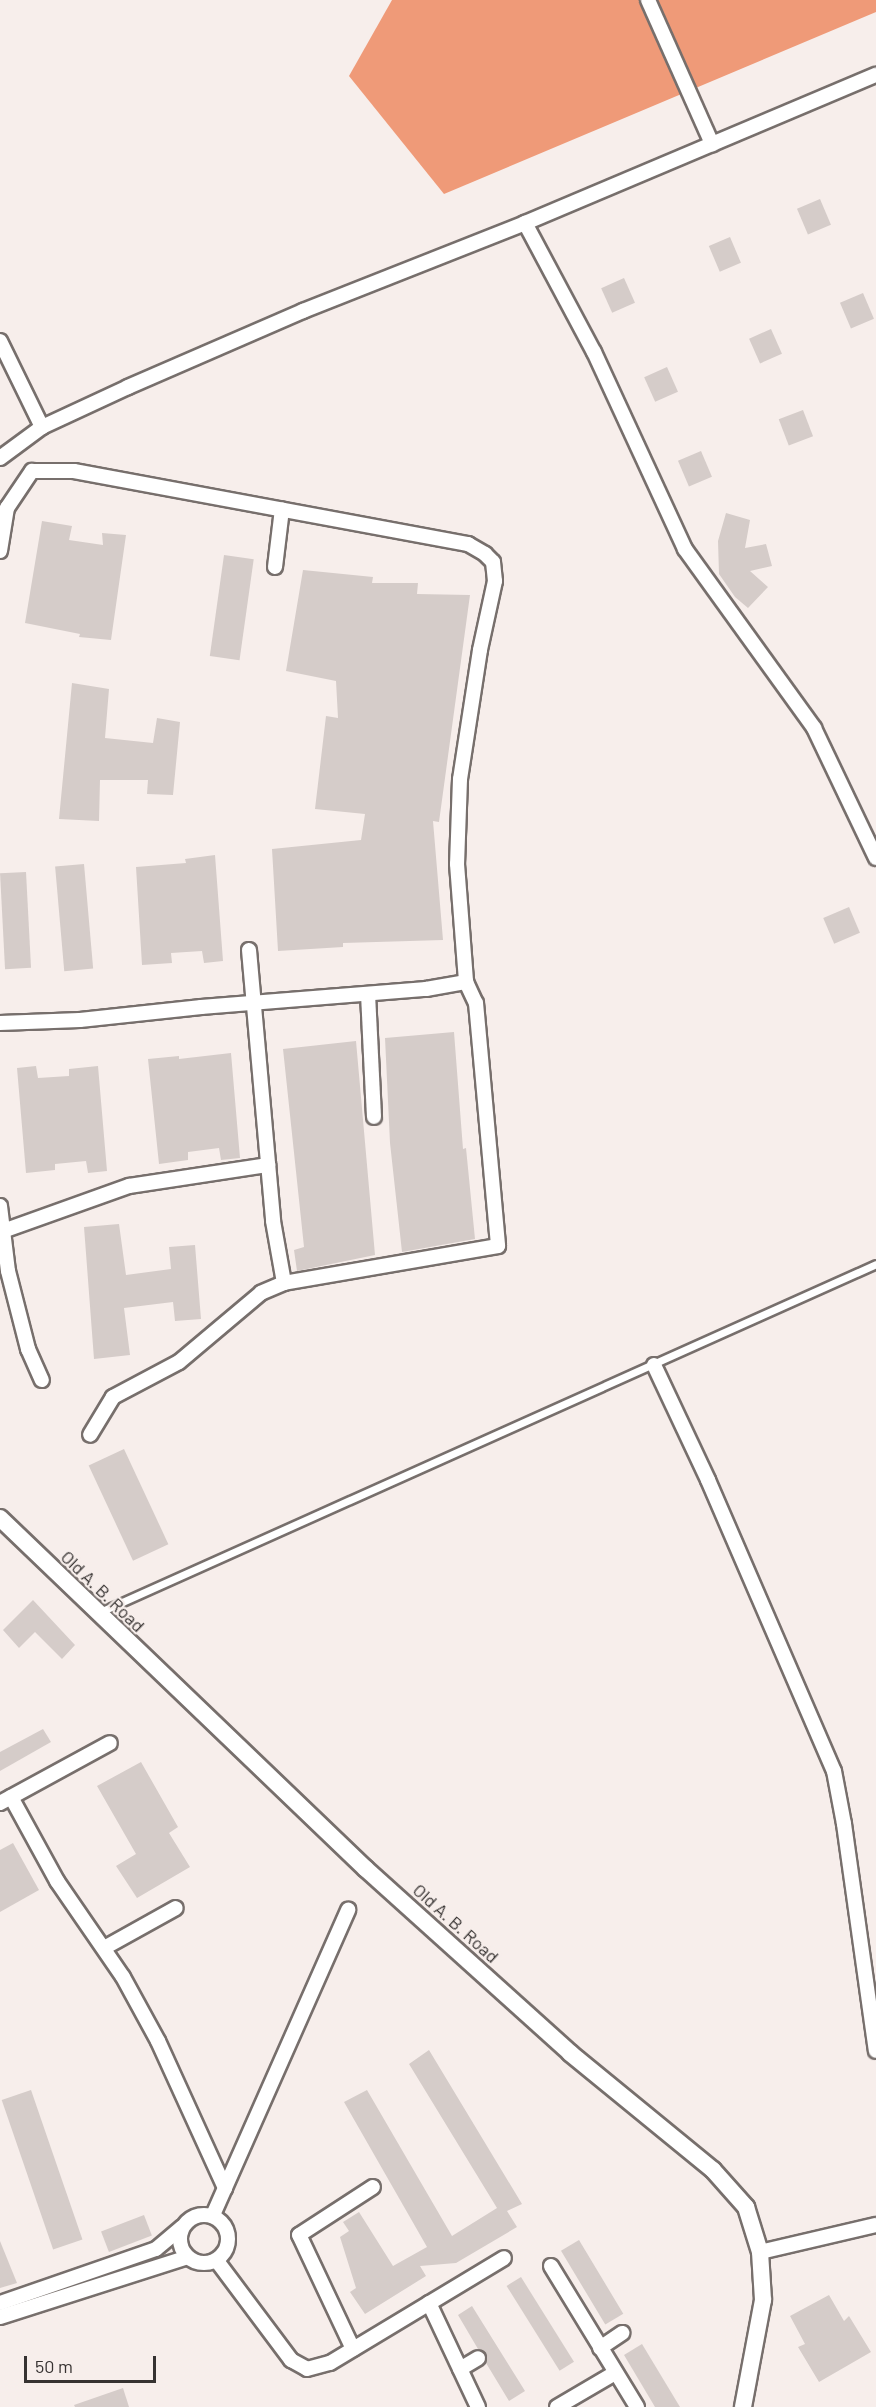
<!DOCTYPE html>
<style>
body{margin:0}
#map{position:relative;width:876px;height:2407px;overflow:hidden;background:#f7eeeb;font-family:Barlow,sans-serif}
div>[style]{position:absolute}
.forest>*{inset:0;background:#ef9a78}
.building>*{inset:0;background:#d5ccc9;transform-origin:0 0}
.roads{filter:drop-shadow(2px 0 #776f6c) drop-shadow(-2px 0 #776f6c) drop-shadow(0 2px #776f6c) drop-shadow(0 -2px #776f6c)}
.service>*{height:7px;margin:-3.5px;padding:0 3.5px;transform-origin:3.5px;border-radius:3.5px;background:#fff}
.minor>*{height:14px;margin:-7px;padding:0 7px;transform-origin:7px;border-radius:7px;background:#fff}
.minor>.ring{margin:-7px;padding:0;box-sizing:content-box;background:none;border:14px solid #fff;border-radius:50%}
.tertiary>*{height:16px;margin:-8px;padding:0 8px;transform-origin:8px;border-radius:8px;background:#fff}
span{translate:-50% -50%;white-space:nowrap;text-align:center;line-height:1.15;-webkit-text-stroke:4.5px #f7eeeb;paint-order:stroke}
.street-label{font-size:18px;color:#363231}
.scale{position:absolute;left:24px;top:2356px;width:132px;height:27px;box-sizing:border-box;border:3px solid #363231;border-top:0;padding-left:8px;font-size:18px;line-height:21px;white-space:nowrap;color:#363231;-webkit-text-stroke:4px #f7eeeb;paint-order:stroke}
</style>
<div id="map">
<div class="forest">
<div style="clip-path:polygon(392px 0,876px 0,876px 12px,444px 194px,349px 76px)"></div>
</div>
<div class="building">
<div style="left:820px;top:199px;width:28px;height:25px;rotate:67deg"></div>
<div style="left:730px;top:237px;width:28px;height:23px;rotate:67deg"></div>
<div style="left:624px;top:278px;width:27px;height:25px;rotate:66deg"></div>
<div style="left:863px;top:293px;width:28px;height:25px;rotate:67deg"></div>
<div style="left:771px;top:329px;width:27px;height:24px;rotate:66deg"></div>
<div style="left:667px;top:367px;width:27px;height:25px;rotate:66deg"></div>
<div style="left:803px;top:410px;width:28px;height:26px;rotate:69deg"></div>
<div style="left:701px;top:451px;width:28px;height:25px;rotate:67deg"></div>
<div style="clip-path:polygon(726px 513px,750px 520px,745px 548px,766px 544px,772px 566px,750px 571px,768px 587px,748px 608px,735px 597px,719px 574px,718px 541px)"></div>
<div style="clip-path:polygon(42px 521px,72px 526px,69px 540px,103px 545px,102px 533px,126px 535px,111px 640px,79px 637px,80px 634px,25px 623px)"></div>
<div style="left:224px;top:555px;width:30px;height:102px;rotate:8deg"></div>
<div style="clip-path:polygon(303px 570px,373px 577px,372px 583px,418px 583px,417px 594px,470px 595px,439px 822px,433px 821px,443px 940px,343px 943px,343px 947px,278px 951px,272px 849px,361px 840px,365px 814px,315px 809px,326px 716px,338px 718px,336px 681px,286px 671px)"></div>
<div style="clip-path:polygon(72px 683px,109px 689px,105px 738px,153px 743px,157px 718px,180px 722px,173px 795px,147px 794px,148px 780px,100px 780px,99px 821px,59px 819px)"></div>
<div style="clip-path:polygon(215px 855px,223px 961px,204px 963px,202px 951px,171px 953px,172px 963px,142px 965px,136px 867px,186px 863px,185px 859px)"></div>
<div style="left:84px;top:864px;width:105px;height:29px;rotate:85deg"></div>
<div style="left:26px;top:872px;width:96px;height:26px;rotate:87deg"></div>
<div style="left:849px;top:907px;width:28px;height:28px;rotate:67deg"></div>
<div style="clip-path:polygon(454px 1032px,463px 1149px,466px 1148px,475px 1239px,402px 1252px,390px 1143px,385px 1038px)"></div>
<div style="clip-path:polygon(356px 1041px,375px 1255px,297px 1271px,294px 1250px,304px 1247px,283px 1049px)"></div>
<div style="clip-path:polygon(231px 1053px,240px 1158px,221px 1160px,219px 1148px,188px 1152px,188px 1160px,159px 1164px,148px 1059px,179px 1056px,179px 1059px)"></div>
<div style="clip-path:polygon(36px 1066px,38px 1078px,69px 1076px,69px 1069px,98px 1066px,107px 1171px,88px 1173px,86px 1161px,55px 1164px,55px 1170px,26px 1173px,17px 1068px)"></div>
<div style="clip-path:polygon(119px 1224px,126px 1275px,171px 1269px,169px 1247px,195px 1245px,201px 1319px,175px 1321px,173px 1302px,124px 1308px,130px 1355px,94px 1359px,84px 1227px)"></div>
<div style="left:124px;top:1449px;width:105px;height:39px;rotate:65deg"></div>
<div style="clip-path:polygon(33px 1600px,75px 1645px,62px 1659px,35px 1632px,19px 1648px,3px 1630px)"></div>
<div style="clip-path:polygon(43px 1729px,51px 1742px,0 1771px,0 1752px)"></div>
<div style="clip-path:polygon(141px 1762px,178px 1827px,169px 1833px,190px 1867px,137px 1898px,116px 1866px,136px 1854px,97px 1786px)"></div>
<div style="clip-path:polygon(13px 1843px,39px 1890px,0 1912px,0 1850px)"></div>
<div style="clip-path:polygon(429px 2050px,522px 2204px,507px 2211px,517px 2227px,456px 2263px,420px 2266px,426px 2276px,365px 2314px,350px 2292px,356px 2288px,340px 2237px,349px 2231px,343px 2222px,359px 2212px,393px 2266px,427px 2247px,344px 2102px,367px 2090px,452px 2236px,497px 2208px,409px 2064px)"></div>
<div style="left:31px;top:2090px;width:158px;height:31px;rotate:71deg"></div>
<div style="left:144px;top:2215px;width:22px;height:46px;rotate:69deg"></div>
<div style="left:579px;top:2240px;width:86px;height:21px;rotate:59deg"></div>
<div style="clip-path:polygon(0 2241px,17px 2283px,0 2288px)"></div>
<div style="left:521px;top:2277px;width:100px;height:17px;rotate:58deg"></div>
<div style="clip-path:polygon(829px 2295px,844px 2321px,849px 2316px,871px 2352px,819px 2382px,798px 2347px,805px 2344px,790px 2316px)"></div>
<div style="clip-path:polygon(472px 2306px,525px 2391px,509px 2401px,486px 2363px,486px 2354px,478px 2349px,458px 2315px)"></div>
<div style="clip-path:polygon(642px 2344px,680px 2407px,655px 2407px,624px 2355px)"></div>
<div style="clip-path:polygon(123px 2388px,129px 2407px,75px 2407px,74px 2405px)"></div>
</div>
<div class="roads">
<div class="service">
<div style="left:100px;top:1612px;width:850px;rotate:-24.15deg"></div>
</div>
<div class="minor">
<div style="left:648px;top:0;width:158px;rotate:66deg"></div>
<div style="left:525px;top:223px;width:146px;rotate:61.9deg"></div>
<div style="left:594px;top:352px;width:217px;rotate:65.2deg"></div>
<div style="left:685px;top:549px;width:221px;rotate:54.2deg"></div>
<div style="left:814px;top:728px;width:144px;rotate:64.5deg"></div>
<div style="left:0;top:341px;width:96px;rotate:64deg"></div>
<div style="left:0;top:458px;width:52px;rotate:-36.4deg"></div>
<div style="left:42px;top:427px;width:95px;rotate:-24.9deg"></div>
<div style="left:128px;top:387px;width:191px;rotate:-23.5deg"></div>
<div style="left:303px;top:311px;width:239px;rotate:-21.6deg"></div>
<div style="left:525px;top:223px;width:381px;rotate:-22.9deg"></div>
<div style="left:0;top:551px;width:44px;rotate:-80.8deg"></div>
<div style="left:7px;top:508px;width:45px;rotate:-56deg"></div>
<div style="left:32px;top:471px;width:42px"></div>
<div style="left:74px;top:471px;width:401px;rotate:10.5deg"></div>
<div style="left:468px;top:544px;width:20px;rotate:30deg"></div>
<div style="left:485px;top:554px;width:11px;rotate:45deg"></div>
<div style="left:493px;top:562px;width:19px;rotate:84deg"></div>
<div style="left:495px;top:581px;width:71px;rotate:102.3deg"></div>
<div style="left:480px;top:650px;width:131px;rotate:98.8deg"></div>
<div style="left:460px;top:779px;width:85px;rotate:92deg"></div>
<div style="left:457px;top:864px;width:118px;rotate:85.6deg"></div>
<div style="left:466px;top:982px;width:23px;rotate:65deg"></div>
<div style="left:476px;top:1003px;width:244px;rotate:84.8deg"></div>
<div style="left:498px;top:1246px;width:217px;rotate:170.2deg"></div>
<div style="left:284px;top:1283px;width:25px;rotate:157deg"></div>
<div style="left:261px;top:1293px;width:107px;rotate:139.9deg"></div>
<div style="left:179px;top:1362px;width:75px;rotate:152.1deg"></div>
<div style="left:113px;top:1397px;width:44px;rotate:121.2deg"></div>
<div style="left:275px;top:567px;width:58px;rotate:-83.1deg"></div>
<div style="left:249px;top:950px;width:272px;rotate:84.9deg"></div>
<div style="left:273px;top:1221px;width:63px;rotate:79.9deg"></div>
<div style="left:368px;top:994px;width:123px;rotate:87.2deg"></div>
<div style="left:0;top:1023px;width:80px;rotate:-2.1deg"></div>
<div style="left:80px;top:1020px;width:122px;rotate:-6.1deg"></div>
<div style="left:201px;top:1007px;width:226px;rotate:-4.6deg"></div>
<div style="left:426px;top:989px;width:41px;rotate:-9.9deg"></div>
<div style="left:0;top:1206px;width:65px;rotate:83deg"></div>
<div style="left:8px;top:1271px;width:81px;rotate:75.6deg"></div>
<div style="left:28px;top:1349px;width:34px;rotate:66deg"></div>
<div style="left:3px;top:1231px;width:134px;rotate:-19.7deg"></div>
<div style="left:129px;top:1186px;width:141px;rotate:-8.6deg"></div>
<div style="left:654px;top:1365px;width:127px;rotate:64.8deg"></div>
<div style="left:708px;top:1480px;width:317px;rotate:66.6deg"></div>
<div style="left:834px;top:1771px;width:54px;rotate:79.3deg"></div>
<div style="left:844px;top:1824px;width:229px;rotate:82deg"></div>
<div style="left:11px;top:1797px;width:96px;rotate:61.3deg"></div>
<div style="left:57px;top:1881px;width:116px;rotate:55.5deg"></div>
<div style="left:123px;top:1977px;width:73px;rotate:61.3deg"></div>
<div style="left:158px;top:2041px;width:162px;rotate:65.5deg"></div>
<div style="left:0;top:1803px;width:125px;rotate:-28.6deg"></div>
<div style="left:104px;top:1948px;width:82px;rotate:-29.1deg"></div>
<div style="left:213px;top:2215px;width:334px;rotate:-66.1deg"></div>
<div class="ring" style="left:180px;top:2215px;width:34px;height:34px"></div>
<div style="left:760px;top:2252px;width:119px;rotate:-13.1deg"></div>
<div style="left:217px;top:2261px;width:124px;rotate:53.2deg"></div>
<div style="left:291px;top:2360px;width:18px;rotate:29deg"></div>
<div style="left:307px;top:2369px;width:24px;rotate:-15deg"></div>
<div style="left:330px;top:2363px;width:203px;rotate:-31.1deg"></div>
<div style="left:551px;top:2266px;width:165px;rotate:58.6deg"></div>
<div style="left:0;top:2303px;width:165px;rotate:-19.1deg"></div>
<div style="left:156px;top:2249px;width:34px;rotate:-40deg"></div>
<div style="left:429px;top:2303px;width:115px;rotate:64.8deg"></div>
<div style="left:0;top:2317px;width:197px;rotate:-17.7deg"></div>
<div style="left:600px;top:2348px;width:27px;rotate:-34deg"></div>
<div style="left:353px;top:2349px;width:126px;rotate:-115.3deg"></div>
<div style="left:299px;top:2235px;width:88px;rotate:-33deg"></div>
<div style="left:460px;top:2369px;width:21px;rotate:-31deg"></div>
<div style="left:557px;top:2407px;width:67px;rotate:-30.4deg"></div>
</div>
<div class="tertiary">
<div style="left:0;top:1518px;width:507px;rotate:43.8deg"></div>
<div style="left:366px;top:1869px;width:275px;rotate:42deg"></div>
<div style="left:570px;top:2053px;width:185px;rotate:39.3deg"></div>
<div style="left:713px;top:2170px;width:50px;rotate:48.3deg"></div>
<div style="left:746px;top:2207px;width:47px;rotate:72.7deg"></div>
<div style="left:760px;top:2252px;width:48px;rotate:86.4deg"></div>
<div style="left:763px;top:2300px;width:109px;rotate:100.6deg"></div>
</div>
</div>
<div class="street-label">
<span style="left:103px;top:1591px;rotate:44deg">Old A. B. Road</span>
<span style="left:456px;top:1923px;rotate:42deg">Old A. B. Road</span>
</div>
<div class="scale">50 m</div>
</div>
